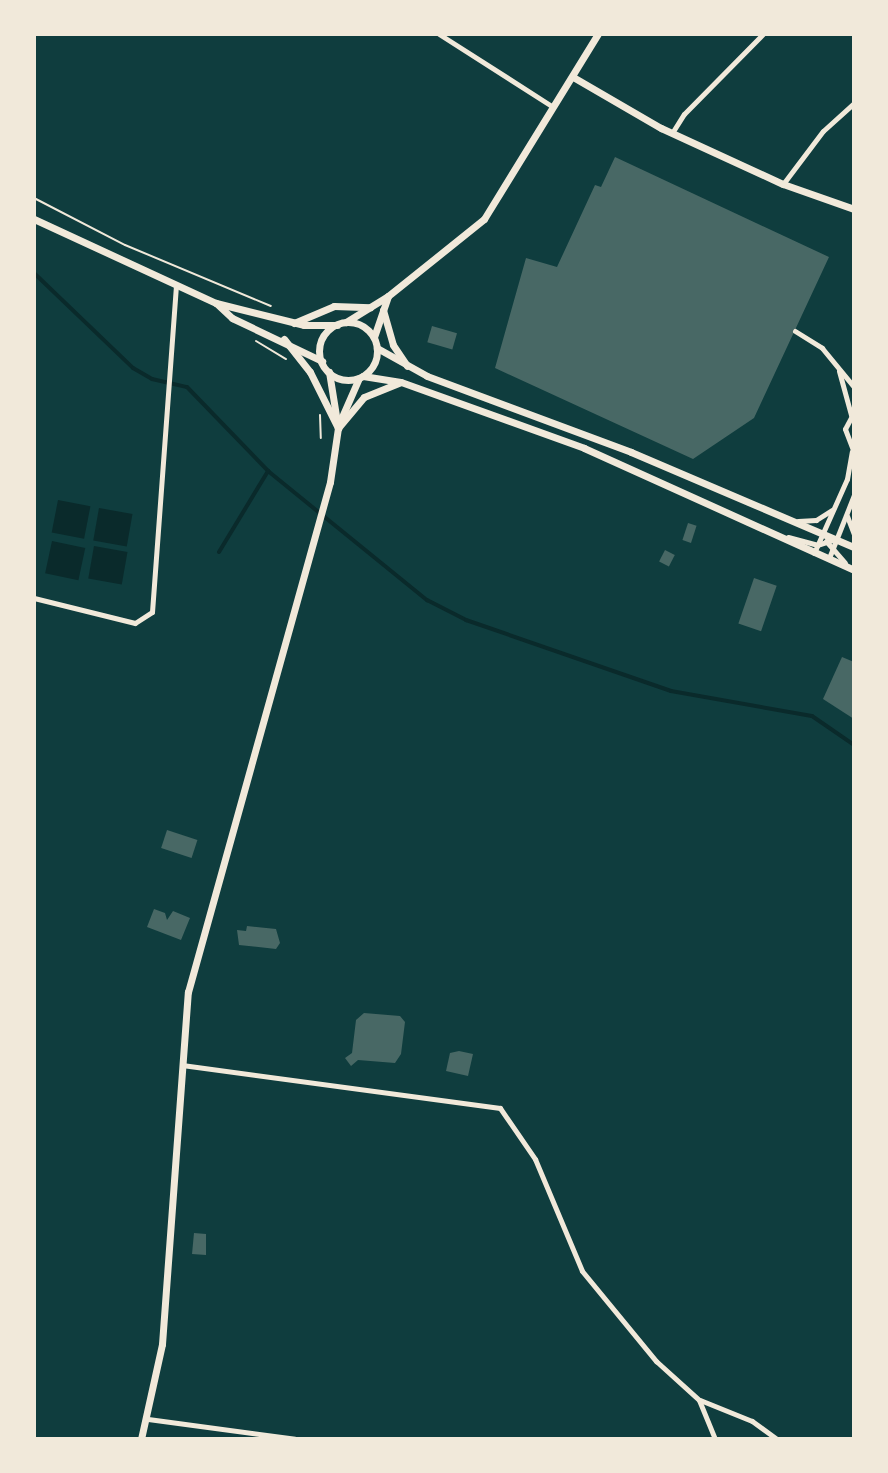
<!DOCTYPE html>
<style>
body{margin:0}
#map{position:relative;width:888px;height:1473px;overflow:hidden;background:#0f3d3e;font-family:Cabin,sans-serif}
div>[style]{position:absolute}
.water>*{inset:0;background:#0a2a2b;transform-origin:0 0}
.stream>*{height:4px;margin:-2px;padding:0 2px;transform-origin:2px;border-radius:2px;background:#0a2a2b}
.building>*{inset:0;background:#486865;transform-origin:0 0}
.path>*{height:2px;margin:-1px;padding:0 1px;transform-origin:1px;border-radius:1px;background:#f1e9da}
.minor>*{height:5px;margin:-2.5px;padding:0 2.5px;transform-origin:2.5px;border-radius:2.5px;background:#f1e9da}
.tertiary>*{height:7px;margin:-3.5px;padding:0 3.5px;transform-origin:3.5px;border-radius:3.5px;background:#f1e9da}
.secondary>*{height:7px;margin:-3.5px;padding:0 3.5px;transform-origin:3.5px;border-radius:3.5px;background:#f1e9da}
.secondary>.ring{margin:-3.5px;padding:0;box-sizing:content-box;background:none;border:7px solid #f1e9da;border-radius:50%}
span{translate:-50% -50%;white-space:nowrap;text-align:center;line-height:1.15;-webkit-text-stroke:7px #f1e9da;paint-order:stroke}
.frame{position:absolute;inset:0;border:36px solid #f1e9da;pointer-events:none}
</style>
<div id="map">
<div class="water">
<div style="left:58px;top:500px;width:33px;height:33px;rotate:11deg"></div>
<div style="left:99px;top:508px;width:34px;height:33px;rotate:10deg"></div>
<div style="left:52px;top:541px;width:34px;height:33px;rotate:12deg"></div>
<div style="left:94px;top:546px;width:34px;height:33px;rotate:10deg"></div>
</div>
<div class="stream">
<div style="left:34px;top:273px;width:137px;rotate:43.8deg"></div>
<div style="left:133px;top:368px;width:22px;rotate:30deg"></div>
<div style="left:152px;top:379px;width:36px;rotate:13deg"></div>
<div style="left:187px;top:387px;width:117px;rotate:46deg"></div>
<div style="left:268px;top:471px;width:205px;rotate:39.1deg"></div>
<div style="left:427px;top:600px;width:44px;rotate:27.1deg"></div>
<div style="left:466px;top:620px;width:217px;rotate:19.1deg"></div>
<div style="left:671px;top:691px;width:143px;rotate:10.1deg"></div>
<div style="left:812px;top:716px;width:51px;rotate:34.6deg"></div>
<div style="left:219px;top:552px;width:95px;rotate:-58.8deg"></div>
</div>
<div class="building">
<div style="clip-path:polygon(615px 157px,829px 257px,754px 418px,693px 459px,495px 368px,526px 258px,557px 267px,595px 185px,601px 187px)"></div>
<div style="left:432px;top:326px;width:26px;height:17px;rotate:16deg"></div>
<div style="left:688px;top:523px;width:9px;height:18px;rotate:18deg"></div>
<div style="left:665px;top:550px;width:11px;height:13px;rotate:27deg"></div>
<div style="left:754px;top:578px;width:24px;height:48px;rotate:19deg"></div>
<div style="clip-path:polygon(842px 657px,854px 662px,854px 719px,823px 699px)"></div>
<div style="left:167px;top:830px;width:32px;height:19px;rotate:18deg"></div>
<div style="clip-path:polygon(154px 909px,165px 913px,167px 920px,173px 911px,190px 918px,181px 940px,147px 927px)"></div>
<div style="clip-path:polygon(247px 926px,276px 929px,280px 943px,276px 949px,239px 945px,237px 930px,246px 931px)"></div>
<div style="clip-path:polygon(364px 1013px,400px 1016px,405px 1022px,401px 1054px,395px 1063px,358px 1060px,351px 1066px,345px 1058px,352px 1053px,356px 1020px)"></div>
<div style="clip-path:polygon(459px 1051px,473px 1054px,468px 1076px,446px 1071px,450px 1053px)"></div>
<div style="clip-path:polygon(194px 1233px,206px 1234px,206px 1255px,192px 1254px)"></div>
</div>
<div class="path">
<div style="left:34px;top:198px;width:102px;rotate:27.3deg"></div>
<div style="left:125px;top:245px;width:158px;rotate:22.7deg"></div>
<div style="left:256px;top:341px;width:35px;rotate:31deg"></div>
<div style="left:320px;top:415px;width:23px;rotate:88deg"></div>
</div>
<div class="minor">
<div style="left:439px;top:34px;width:135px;rotate:32.6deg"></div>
<div style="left:672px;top:133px;width:22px;rotate:-58deg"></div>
<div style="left:684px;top:114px;width:112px;rotate:-45.4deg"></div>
<div style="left:783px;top:184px;width:66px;rotate:-53deg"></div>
<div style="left:823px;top:131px;width:42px;rotate:-42.1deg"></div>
<div style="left:795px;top:331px;width:32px;rotate:32deg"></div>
<div style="left:822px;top:348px;width:50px;rotate:50.6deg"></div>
<div style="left:839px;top:371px;width:46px;rotate:74.7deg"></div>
<div style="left:854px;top:412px;width:19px;rotate:118deg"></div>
<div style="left:845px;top:429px;width:26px;rotate:69deg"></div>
<div style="left:847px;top:516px;width:19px;rotate:69deg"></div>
<div style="left:798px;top:521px;width:18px;rotate:-3deg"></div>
<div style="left:816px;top:520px;width:19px;rotate:-32deg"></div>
<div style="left:788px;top:537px;width:30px;rotate:15deg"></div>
<div style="left:817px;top:545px;width:20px;rotate:-18deg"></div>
<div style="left:826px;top:541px;width:29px;rotate:49deg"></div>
<div style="left:814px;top:553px;width:81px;rotate:-66deg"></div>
<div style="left:847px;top:479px;width:28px;rotate:-80deg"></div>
<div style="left:829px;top:558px;width:68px;rotate:-68.4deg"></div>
<div style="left:34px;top:598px;width:104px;rotate:13.9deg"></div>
<div style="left:135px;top:623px;width:20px;rotate:-33deg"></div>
<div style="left:152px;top:612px;width:328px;rotate:-85.8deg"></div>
<div style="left:182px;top:1065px;width:321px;rotate:7.7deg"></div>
<div style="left:500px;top:1108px;width:62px;rotate:55.5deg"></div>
<div style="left:535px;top:1159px;width:121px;rotate:67.2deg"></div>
<div style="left:582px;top:1271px;width:117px;rotate:50.6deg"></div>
<div style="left:656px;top:1361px;width:58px;rotate:42.2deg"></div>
<div style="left:699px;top:1400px;width:42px;rotate:67.7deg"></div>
<div style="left:700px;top:1400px;width:56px;rotate:22deg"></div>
<div style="left:752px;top:1421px;width:31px;rotate:36deg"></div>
<div style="left:148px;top:1419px;width:148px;rotate:7.7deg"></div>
</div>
<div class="tertiary">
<div style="left:573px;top:77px;width:102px;rotate:30.1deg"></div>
<div style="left:661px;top:128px;width:134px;rotate:24.7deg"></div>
<div style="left:783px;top:184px;width:75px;rotate:19.4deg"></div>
<div style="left:34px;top:219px;width:200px;rotate:24.8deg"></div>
<div style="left:216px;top:303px;width:22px;rotate:43deg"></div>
<div style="left:232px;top:318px;width:100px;rotate:25.5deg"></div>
<div style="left:216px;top:303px;width:91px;rotate:14deg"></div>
<div style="left:304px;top:325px;width:33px"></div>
<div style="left:383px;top:310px;width:36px;rotate:74deg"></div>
<div style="left:393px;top:345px;width:25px;rotate:56deg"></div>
<div style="left:294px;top:323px;width:43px;rotate:-23deg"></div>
<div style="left:334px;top:306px;width:36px;rotate:2deg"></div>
<div style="left:284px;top:339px;width:42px;rotate:51.8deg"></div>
<div style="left:310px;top:372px;width:63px;rotate:63.4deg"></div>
<div style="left:338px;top:428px;width:40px;rotate:-50deg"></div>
<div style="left:364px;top:397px;width:38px;rotate:-22deg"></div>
<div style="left:377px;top:348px;width:57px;rotate:29.2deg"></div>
<div style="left:427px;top:376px;width:218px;rotate:20.4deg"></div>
<div style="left:631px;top:452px;width:242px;rotate:23.1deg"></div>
<div style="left:363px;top:376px;width:38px;rotate:9deg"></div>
<div style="left:401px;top:382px;width:195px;rotate:19.8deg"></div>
<div style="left:584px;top:448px;width:296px;rotate:24.3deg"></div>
</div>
<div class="secondary">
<div style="left:346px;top:322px;width:49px;rotate:-31.8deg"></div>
<div style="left:388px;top:296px;width:123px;rotate:-38.7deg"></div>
<div style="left:484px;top:219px;width:217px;rotate:-58.4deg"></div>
<div class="ring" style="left:319px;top:322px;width:51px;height:51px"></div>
<div style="left:374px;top:337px;width:43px;rotate:-71.1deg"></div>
<div style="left:338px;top:426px;width:52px;rotate:-66.4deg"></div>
<div style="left:141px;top:1439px;width:97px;rotate:-77.5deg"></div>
<div style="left:162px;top:1344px;width:353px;rotate:-85.8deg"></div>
<div style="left:188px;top:992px;width:529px;rotate:-74.44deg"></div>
<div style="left:330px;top:482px;width:55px;rotate:-81.6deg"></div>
<div style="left:338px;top:428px;width:57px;rotate:-99.1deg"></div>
</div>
<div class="frame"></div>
</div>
